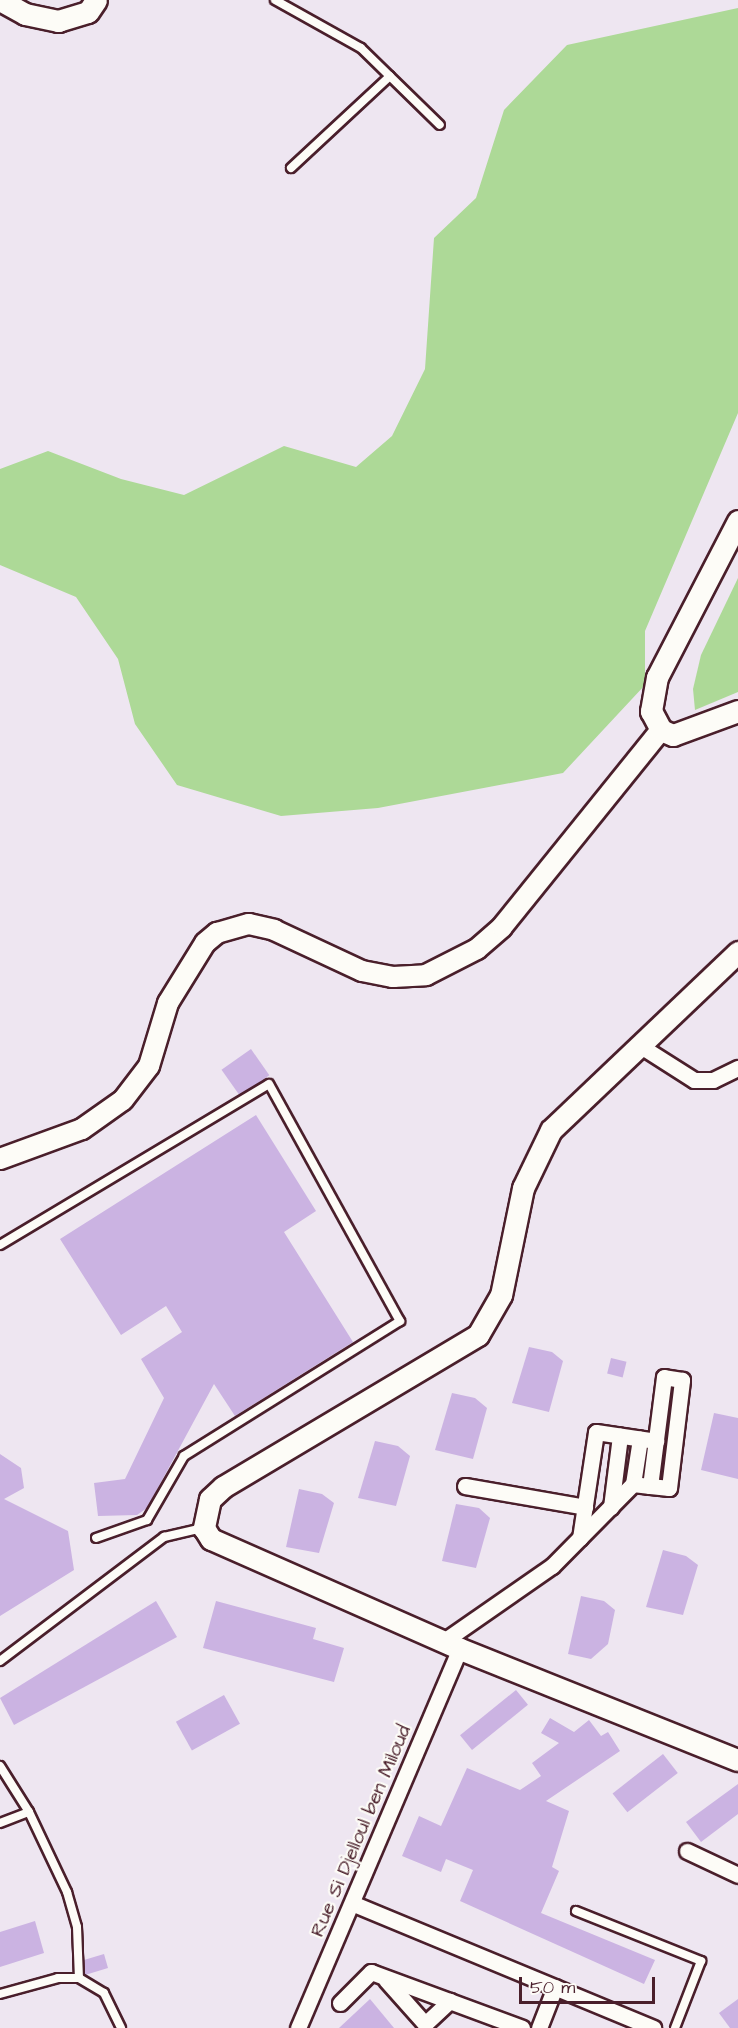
<!DOCTYPE html>
<style>
body{margin:0}
#map{position:relative;width:738px;height:2028px;overflow:hidden;background:#eee6f1;font-family:"Architects Daughter",sans-serif}
div>[style]{position:absolute}
.green>*{inset:0;background:#add997}
.building>*{inset:0;background:#cbb3e2;transform-origin:0 0}
.roads{filter:drop-shadow(2px 0 #4a1f2b) drop-shadow(-2px 0 #4a1f2b) drop-shadow(0 2px #4a1f2b) drop-shadow(0 -2px #4a1f2b)}
.service>*{height:8px;margin:-4px;padding:0 4px;transform-origin:4px;border-radius:4px;background:#fdfcf7}
.minor>*{height:15px;margin:-7.5px;padding:0 7.5px;transform-origin:7.5px;border-radius:7.5px;background:#fdfcf7}
.tertiary>*{height:20px;margin:-10px;padding:0 10px;transform-origin:10px;border-radius:10px;background:#fdfcf7}
.secondary>*{height:21px;margin:-10.5px;padding:0 10.5px;transform-origin:10.5px;border-radius:10.5px;background:#fdfcf7}
span{translate:-50% -50%;white-space:nowrap;text-align:center;line-height:1.15;-webkit-text-stroke:4.5px #fdfcf7;paint-order:stroke}
.street-label{font-size:20px;color:#4a1f2b}
.scale{position:absolute;left:519px;top:1977px;width:136px;height:27px;box-sizing:border-box;border:3px solid #4a1f2b;border-top:0;padding-left:8px;font-size:18px;line-height:21px;white-space:nowrap;color:#4a1f2b;-webkit-text-stroke:4px #fdfcf7;paint-order:stroke}
</style>
<div id="map">
<div class="green">
<div style="clip-path:polygon(738px 8px,738px 413px,645px 631px,645px 685px,563px 773px,378px 808px,281px 816px,177px 785px,135px 724px,118px 659px,76px 597px,0 565px,0 469px,48px 451px,121px 479px,184px 495px,284px 446px,356px 467px,392px 436px,425px 369px,434px 238px,476px 198px,504px 110px,567px 45px)"></div>
<div style="clip-path:polygon(738px 578px,738px 692px,695px 710px,693px 689px,701px 655px)"></div>
</div>
<div class="building">
<div style="left:251px;top:1049px;width:32px;height:36px;rotate:55deg"></div>
<div style="clip-path:polygon(256px 1115px,316px 1211px,284px 1232px,353px 1342px,235px 1416px,214px 1384px,147px 1508px,137px 1515px,98px 1516px,94px 1483px,125px 1479px,164px 1398px,141px 1359px,182px 1332px,166px 1306px,121px 1335px,60px 1239px)"></div>
<div style="clip-path:polygon(529px 1347px,552px 1352px,563px 1361px,549px 1412px,512px 1403px)"></div>
<div style="left:611px;top:1358px;width:16px;height:16px;rotate:14deg"></div>
<div style="clip-path:polygon(452px 1393px,475px 1398px,487px 1408px,473px 1459px,435px 1450px)"></div>
<div style="clip-path:polygon(714px 1413px,738px 1418px,738px 1479px,701px 1470px)"></div>
<div style="clip-path:polygon(375px 1441px,398px 1446px,410px 1456px,396px 1506px,358px 1498px)"></div>
<div style="clip-path:polygon(0 1454px,21px 1468px,24px 1488px,4px 1499px,68px 1531px,74px 1570px,0 1616px)"></div>
<div style="clip-path:polygon(299px 1489px,322px 1494px,334px 1503px,319px 1553px,286px 1547px)"></div>
<div style="clip-path:polygon(456px 1504px,479px 1508px,490px 1518px,476px 1568px,442px 1561px)"></div>
<div style="clip-path:polygon(663px 1550px,686px 1556px,698px 1565px,683px 1615px,646px 1607px)"></div>
<div style="clip-path:polygon(581px 1596px,604px 1601px,615px 1610px,608px 1644px,591px 1659px,568px 1654px)"></div>
<div style="clip-path:polygon(156px 1601px,177px 1637px,14px 1725px,0 1698px)"></div>
<div style="clip-path:polygon(216px 1601px,316px 1628px,313px 1639px,344px 1648px,334px 1682px,203px 1648px)"></div>
<div style="left:516px;top:1690px;width:19px;height:72px;rotate:51deg"></div>
<div style="left:224px;top:1695px;width:33px;height:55px;rotate:61deg"></div>
<div style="clip-path:polygon(550px 1718px,574px 1732px,589px 1720px,601px 1736px,608px 1732px,620px 1751px,546px 1801px,569px 1811px,552px 1867px,559px 1871px,541px 1913px,655px 1960px,644px 1984px,460px 1901px,473px 1870px,446px 1859px,441px 1872px,402px 1856px,419px 1816px,441px 1826px,467px 1768px,520px 1790px,541px 1776px,532px 1763px,559px 1743px,541px 1733px)"></div>
<div style="left:663px;top:1754px;width:24px;height:64px;rotate:52deg"></div>
<div style="clip-path:polygon(738px 1784px,738px 1814px,701px 1842px,686px 1822px)"></div>
<div style="clip-path:polygon(35px 1921px,44px 1953px,0 1967px,0 1932px)"></div>
<div style="clip-path:polygon(104px 1954px,108px 1968px,85px 1975px,84px 1960px)"></div>
<div style="clip-path:polygon(370px 1999px,394px 2028px,339px 2028px)"></div>
<div style="clip-path:polygon(738px 1999px,738px 2028px,730px 2028px,719px 2013px)"></div>
</div>
<div class="roads">
<div class="service">
<div style="left:275px;top:0;width:98px;rotate:29.2deg"></div>
<div style="left:361px;top:48px;width:110px;rotate:44.3deg"></div>
<div style="left:291px;top:168px;width:135px;rotate:-42.9deg"></div>
<div style="left:0;top:1245px;width:313px;rotate:-30.9deg"></div>
<div style="left:269px;top:1084px;width:271px;rotate:61.1deg"></div>
<div style="left:400px;top:1321px;width:255px;rotate:148deg"></div>
<div style="left:184px;top:1456px;width:74px;rotate:120deg"></div>
<div style="left:147px;top:1520px;width:54px;rotate:160.6deg"></div>
<div style="left:0;top:1661px;width:206px;rotate:-37.1deg"></div>
<div style="left:164px;top:1537px;width:39px;rotate:-13deg"></div>
<div style="left:0;top:1766px;width:54px;rotate:57.8deg"></div>
<div style="left:29px;top:1812px;width:89px;rotate:64.6deg"></div>
<div style="left:67px;top:1892px;width:36px;rotate:74deg"></div>
<div style="left:77px;top:1927px;width:51px;rotate:87.8deg"></div>
<div style="left:0;top:1823px;width:31px;rotate:-21deg"></div>
<div style="left:576px;top:1911px;width:135px;rotate:21.8deg"></div>
<div style="left:701px;top:1961px;width:72px;rotate:111.2deg"></div>
<div style="left:0;top:1994px;width:60px;rotate:-15.4deg"></div>
<div style="left:58px;top:1978px;width:21px"></div>
<div style="left:79px;top:1978px;width:29px;rotate:31deg"></div>
<div style="left:104px;top:1993px;width:39px;rotate:64deg"></div>
</div>
<div class="minor">
<div style="left:639px;top:1045px;width:65px;rotate:32.5deg"></div>
<div style="left:694px;top:1080px;width:19px"></div>
<div style="left:713px;top:1080px;width:28px;rotate:-26deg"></div>
<div style="left:633px;top:1484px;width:46px;rotate:-81.2deg"></div>
<div style="left:465px;top:1486px;width:122px;rotate:9.9deg"></div>
<div style="left:611px;top:1507px;width:72px;rotate:-82.8deg"></div>
<div style="left:580px;top:1538px;width:107px;rotate:-81.4deg"></div>
<div style="left:596px;top:1432px;width:61px;rotate:8.5deg"></div>
<div style="left:444px;top:1641px;width:131px;rotate:-34.8deg"></div>
<div style="left:552px;top:1566px;width:115px;rotate:-45.4deg"></div>
<div style="left:633px;top:1484px;width:17px;rotate:7deg"></div>
<div style="left:650px;top:1486px;width:19px;rotate:6deg"></div>
<div style="left:669px;top:1488px;width:109px;rotate:-83.1deg"></div>
<div style="left:682px;top:1380px;width:18px;rotate:-171deg"></div>
<div style="left:664px;top:1377px;width:110px;rotate:97.3deg"></div>
<div style="left:687px;top:1851px;width:56px;rotate:25.2deg"></div>
<div style="left:354px;top:1904px;width:324px;rotate:22.5deg"></div>
<div style="left:386px;top:1980px;width:59px;rotate:48.4deg"></div>
<div style="left:425px;top:2024px;width:34px;rotate:-43deg"></div>
<div style="left:340px;top:2003px;width:44px;rotate:-45deg"></div>
<div style="left:371px;top:1972px;width:161px;rotate:20.3deg"></div>
<div style="left:298px;top:2028px;width:412px;rotate:-66.9deg"></div>
<div style="left:539px;top:2028px;width:44px;rotate:-68.7deg"></div>
</div>
<div class="tertiary">
<div style="left:0;top:1159px;width:87px;rotate:-20.1deg"></div>
<div style="left:82px;top:1129px;width:50px;rotate:-35.3deg"></div>
<div style="left:123px;top:1100px;width:43px;rotate:-52.6deg"></div>
<div style="left:149px;top:1066px;width:66px;rotate:-73.2deg"></div>
<div style="left:168px;top:1003px;width:70px;rotate:-58.3deg"></div>
<div style="left:205px;top:943px;width:16px;rotate:-40deg"></div>
<div style="left:217px;top:933px;width:33px;rotate:-16deg"></div>
<div style="left:249px;top:924px;width:26px;rotate:13deg"></div>
<div style="left:274px;top:930px;width:97px;rotate:25deg"></div>
<div style="left:362px;top:971px;width:32px;rotate:11deg"></div>
<div style="left:393px;top:977px;width:33px;rotate:-3deg"></div>
<div style="left:426px;top:975px;width:57px;rotate:-27deg"></div>
<div style="left:477px;top:949px;width:33px;rotate:-41deg"></div>
<div style="left:502px;top:927px;width:253px;rotate:-51.1deg"></div>
</div>
<div class="secondary">
<div style="left:0;top:0;width:29px;rotate:29deg"></div>
<div style="left:25px;top:14px;width:34px;rotate:12deg"></div>
<div style="left:58px;top:21px;width:31px;rotate:-17deg"></div>
<div style="left:88px;top:12px;width:14px;rotate:-56deg"></div>
<div style="left:738px;top:521px;width:176px;rotate:117.4deg"></div>
<div style="left:657px;top:677px;width:35px;rotate:100deg"></div>
<div style="left:651px;top:711px;width:21px;rotate:62deg"></div>
<div style="left:661px;top:730px;width:13px;rotate:23deg"></div>
<div style="left:673px;top:735px;width:69px;rotate:-20.3deg"></div>
<div style="left:738px;top:952px;width:258px;rotate:136.4deg"></div>
<div style="left:551px;top:1130px;width:64px;rotate:115.8deg"></div>
<div style="left:523px;top:1188px;width:109px;rotate:101.6deg"></div>
<div style="left:501px;top:1295px;width:46px;rotate:119.9deg"></div>
<div style="left:478px;top:1335px;width:297px;rotate:149.2deg"></div>
<div style="left:223px;top:1487px;width:18px;rotate:137deg"></div>
<div style="left:210px;top:1499px;width:30px;rotate:102deg"></div>
<div style="left:204px;top:1528px;width:13px;rotate:58deg"></div>
<div style="left:211px;top:1539px;width:272px;rotate:23.8deg"></div>
<div style="left:460px;top:1649px;width:299px;rotate:21.8deg"></div>
</div>
</div>
<div class="street-label">
<span style="left:361px;top:1831px;rotate:-67deg">Rue Si Djelloul ben Miloud</span>
</div>
<div class="scale">50 m</div>
</div>
